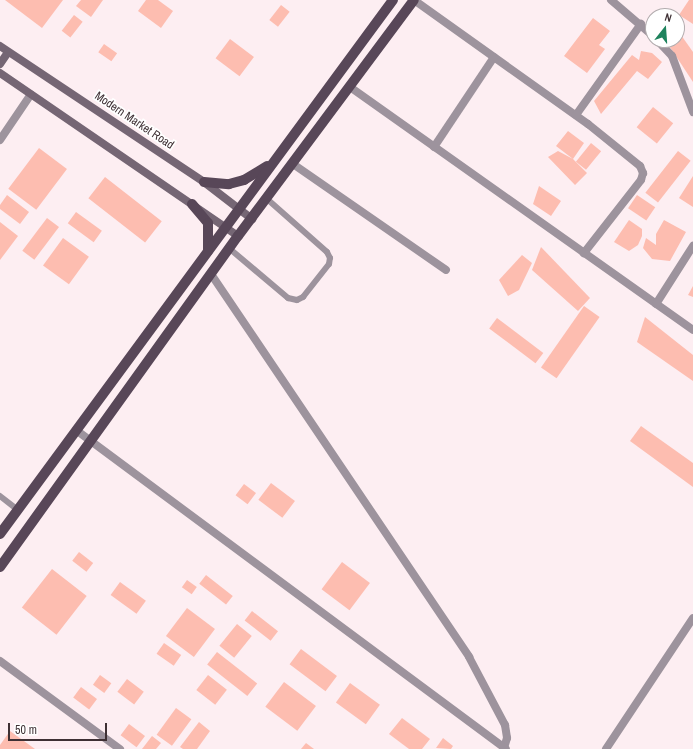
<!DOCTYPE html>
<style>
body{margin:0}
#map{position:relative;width:693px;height:749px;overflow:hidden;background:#fdeef2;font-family:"Archivo Narrow",sans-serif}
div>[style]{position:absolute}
.building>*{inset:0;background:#fdbdb0;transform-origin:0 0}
.lane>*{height:6px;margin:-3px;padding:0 3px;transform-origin:3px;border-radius:3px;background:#9d939d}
.street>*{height:8px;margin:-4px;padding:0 4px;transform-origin:4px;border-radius:4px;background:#9d939d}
.secondary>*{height:8px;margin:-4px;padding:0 4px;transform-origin:4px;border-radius:4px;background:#756674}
.primary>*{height:10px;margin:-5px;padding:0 5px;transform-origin:5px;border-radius:5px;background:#584758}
span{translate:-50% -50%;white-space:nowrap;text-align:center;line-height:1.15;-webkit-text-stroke:3.5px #fff;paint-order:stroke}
.street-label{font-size:12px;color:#3e3034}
.north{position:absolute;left:645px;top:8px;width:40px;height:40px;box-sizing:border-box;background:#fff;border:1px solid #b2acae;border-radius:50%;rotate:17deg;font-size:11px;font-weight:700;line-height:16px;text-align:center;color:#3e3034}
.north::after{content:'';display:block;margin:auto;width:14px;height:18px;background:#1f835d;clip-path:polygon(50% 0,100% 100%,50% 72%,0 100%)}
.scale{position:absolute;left:8px;top:723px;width:99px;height:18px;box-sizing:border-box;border:2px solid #3e3034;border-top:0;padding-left:5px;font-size:12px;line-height:14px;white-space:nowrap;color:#3e3034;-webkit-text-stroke:3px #fff;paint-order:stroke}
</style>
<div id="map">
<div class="building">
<div style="clip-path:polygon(5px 0,63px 0,42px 28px)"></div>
<div style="clip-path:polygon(81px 0,103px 0,91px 17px,76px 6px)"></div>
<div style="clip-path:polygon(146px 0,158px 0,173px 11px,161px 28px,138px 11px)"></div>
<div style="clip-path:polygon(689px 0,693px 0,693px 24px,679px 15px)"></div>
<div style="left:281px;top:5px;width:11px;height:19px;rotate:38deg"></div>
<div style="left:74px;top:15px;width:11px;height:20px;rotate:38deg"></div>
<div style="clip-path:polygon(593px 18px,610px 31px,599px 45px,605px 49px,587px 73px,564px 56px)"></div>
<div style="clip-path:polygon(681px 35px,693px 52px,693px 82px,668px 44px)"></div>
<div style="left:230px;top:39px;width:30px;height:24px;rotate:37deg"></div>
<div style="left:104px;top:44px;width:16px;height:10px;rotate:35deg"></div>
<div style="clip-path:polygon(641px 51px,652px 53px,662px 62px,648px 79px,637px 71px,601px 114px,594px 101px,632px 55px,639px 60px)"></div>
<div style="left:653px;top:107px;width:26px;height:26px;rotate:39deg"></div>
<div style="clip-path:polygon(568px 131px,584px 143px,573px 159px,587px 173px,575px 185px,548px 157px,558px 151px,573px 159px,556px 146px)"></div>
<div style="left:591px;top:143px;width:13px;height:24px;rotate:39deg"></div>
<div style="left:39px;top:148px;width:35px;height:51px;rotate:37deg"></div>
<div style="left:678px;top:151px;width:16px;height:53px;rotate:38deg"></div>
<div style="clip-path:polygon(693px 176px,693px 207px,679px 198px)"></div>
<div style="left:105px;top:177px;width:72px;height:27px;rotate:38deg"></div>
<div style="clip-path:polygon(539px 186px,561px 201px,551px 216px,533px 204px)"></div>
<div style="clip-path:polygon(7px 195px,29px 212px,20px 224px,0 209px,0 205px)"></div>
<div style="left:637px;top:195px;width:22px;height:16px;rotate:34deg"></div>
<div style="left:76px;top:212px;width:32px;height:14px;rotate:36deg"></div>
<div style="left:47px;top:218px;width:15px;height:41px;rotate:37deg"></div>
<div style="clip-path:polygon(629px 220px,642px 229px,642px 236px,638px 245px,629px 251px,614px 242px)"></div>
<div style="clip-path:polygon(664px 220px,686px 232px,670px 261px,652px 259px,643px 248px,646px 238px,656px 245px,656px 234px)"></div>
<div style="clip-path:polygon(0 222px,18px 236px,0 260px)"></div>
<div style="left:63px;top:238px;width:32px;height:34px;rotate:36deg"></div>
<div style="clip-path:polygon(541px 247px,590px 298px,578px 311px,532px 270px)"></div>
<div style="clip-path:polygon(522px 255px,532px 263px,519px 290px,508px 296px,499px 280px)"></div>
<div style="clip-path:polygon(693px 286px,693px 297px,688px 295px)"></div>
<div style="left:584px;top:306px;width:19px;height:75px;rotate:35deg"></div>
<div style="clip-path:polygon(645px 317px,693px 355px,693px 381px,637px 342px)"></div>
<div style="left:497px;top:318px;width:58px;height:13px;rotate:37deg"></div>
<div style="clip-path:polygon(641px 426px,693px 463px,693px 487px,630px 441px)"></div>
<div style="left:271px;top:483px;width:30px;height:21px;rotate:37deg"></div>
<div style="left:244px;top:484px;width:15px;height:14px;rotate:37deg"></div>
<div style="left:79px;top:552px;width:18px;height:11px;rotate:38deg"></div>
<div style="left:342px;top:562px;width:35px;height:34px;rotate:37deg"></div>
<div style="left:52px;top:569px;width:44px;height:49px;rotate:38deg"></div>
<div style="left:206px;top:575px;width:34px;height:11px;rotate:38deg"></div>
<div style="left:187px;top:580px;width:12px;height:9px;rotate:35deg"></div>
<div style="left:120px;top:582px;width:32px;height:16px;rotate:36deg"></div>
<div style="left:187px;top:608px;width:35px;height:35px;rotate:37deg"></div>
<div style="left:252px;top:611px;width:33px;height:12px;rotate:38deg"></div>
<div style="left:237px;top:624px;width:19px;height:28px;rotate:39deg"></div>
<div style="left:164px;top:643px;width:21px;height:13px;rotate:35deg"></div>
<div style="left:301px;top:649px;width:45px;height:19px;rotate:37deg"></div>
<div style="left:217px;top:652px;width:51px;height:16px;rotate:38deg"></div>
<div style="left:100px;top:675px;width:14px;height:12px;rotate:36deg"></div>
<div style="left:208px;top:675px;width:24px;height:19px;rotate:38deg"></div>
<div style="left:127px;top:679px;width:21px;height:16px;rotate:37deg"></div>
<div style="left:284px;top:682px;width:40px;height:31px;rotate:37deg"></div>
<div style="left:350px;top:683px;width:37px;height:24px;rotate:36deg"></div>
<div style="left:81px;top:687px;width:20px;height:13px;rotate:37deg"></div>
<div style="left:176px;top:708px;width:19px;height:33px;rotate:36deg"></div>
<div style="clip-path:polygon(402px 718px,430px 739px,422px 749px,409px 749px,389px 734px)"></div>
<div style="clip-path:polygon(199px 722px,210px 731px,197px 749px,183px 749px,180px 747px)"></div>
<div style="left:129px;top:724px;width:20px;height:14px;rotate:37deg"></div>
<div style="clip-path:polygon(10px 731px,35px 749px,0 749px,0 745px)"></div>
<div style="clip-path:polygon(152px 736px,161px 743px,156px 749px,142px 749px)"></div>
<div style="clip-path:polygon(443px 738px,453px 746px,451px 749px,436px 748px)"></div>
<div style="clip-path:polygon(306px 743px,314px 749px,301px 749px)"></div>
</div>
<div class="lane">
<div style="left:230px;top:249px;width:76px;rotate:40.2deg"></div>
<div style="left:288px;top:298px;width:9px;rotate:13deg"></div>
<div style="left:297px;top:300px;width:7px;rotate:-27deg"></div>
<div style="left:303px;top:297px;width:42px;rotate:-51.8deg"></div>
<div style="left:329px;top:264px;width:6px;rotate:-81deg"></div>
<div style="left:330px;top:258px;width:7px;rotate:-117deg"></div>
<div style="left:327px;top:252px;width:80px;rotate:-138.5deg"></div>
<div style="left:0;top:496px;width:23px;rotate:38deg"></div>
</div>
<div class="street">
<div style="left:414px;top:0;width:214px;rotate:35.5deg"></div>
<div style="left:588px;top:124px;width:67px;rotate:38.9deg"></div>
<div style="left:640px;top:166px;width:8px;rotate:67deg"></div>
<div style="left:643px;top:173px;width:7px;rotate:106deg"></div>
<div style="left:641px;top:180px;width:93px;rotate:128deg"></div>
<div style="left:611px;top:0;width:55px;rotate:40.6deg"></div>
<div style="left:657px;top:40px;width:22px;rotate:47deg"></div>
<div style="left:672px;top:56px;width:60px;rotate:69.4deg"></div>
<div style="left:350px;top:87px;width:420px;rotate:35.3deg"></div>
<div style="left:576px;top:115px;width:112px;rotate:-54.5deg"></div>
<div style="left:0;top:140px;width:55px;rotate:-56deg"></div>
<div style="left:434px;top:147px;width:108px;rotate:-56.3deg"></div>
<div style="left:293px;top:164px;width:186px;rotate:34.7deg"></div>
<div style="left:211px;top:274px;width:462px;rotate:56deg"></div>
<div style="left:469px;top:657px;width:77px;rotate:62.1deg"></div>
<div style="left:505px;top:725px;width:13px;rotate:81deg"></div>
<div style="left:507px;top:738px;width:10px;rotate:107deg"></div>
<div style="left:656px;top:304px;width:69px;rotate:-57.5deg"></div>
<div style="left:76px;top:430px;width:535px;rotate:36.57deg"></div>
<div style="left:0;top:661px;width:149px;rotate:36.3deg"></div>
<div style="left:606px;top:749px;width:157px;rotate:-56.4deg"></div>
</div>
<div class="secondary">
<div style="left:0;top:46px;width:245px;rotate:33.7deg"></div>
<div style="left:204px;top:182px;width:61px;rotate:37.6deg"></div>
<div style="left:0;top:64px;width:14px;rotate:-56deg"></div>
<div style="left:0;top:73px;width:288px;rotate:34.4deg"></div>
</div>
<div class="primary">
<div style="left:204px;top:182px;width:25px;rotate:5deg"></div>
<div style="left:229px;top:184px;width:16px;rotate:-15deg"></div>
<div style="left:244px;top:180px;width:27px;rotate:-31deg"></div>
<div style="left:192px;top:204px;width:25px;rotate:50deg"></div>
<div style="left:208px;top:223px;width:28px;rotate:90deg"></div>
<div style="left:0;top:534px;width:663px;rotate:-53.65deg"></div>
<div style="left:0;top:567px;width:408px;rotate:-54.3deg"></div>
<div style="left:238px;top:236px;width:294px;rotate:-53.3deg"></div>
</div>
<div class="street-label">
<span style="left:134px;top:121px;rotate:34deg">Modern Market Road</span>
</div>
<div class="north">N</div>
<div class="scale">50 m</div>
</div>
